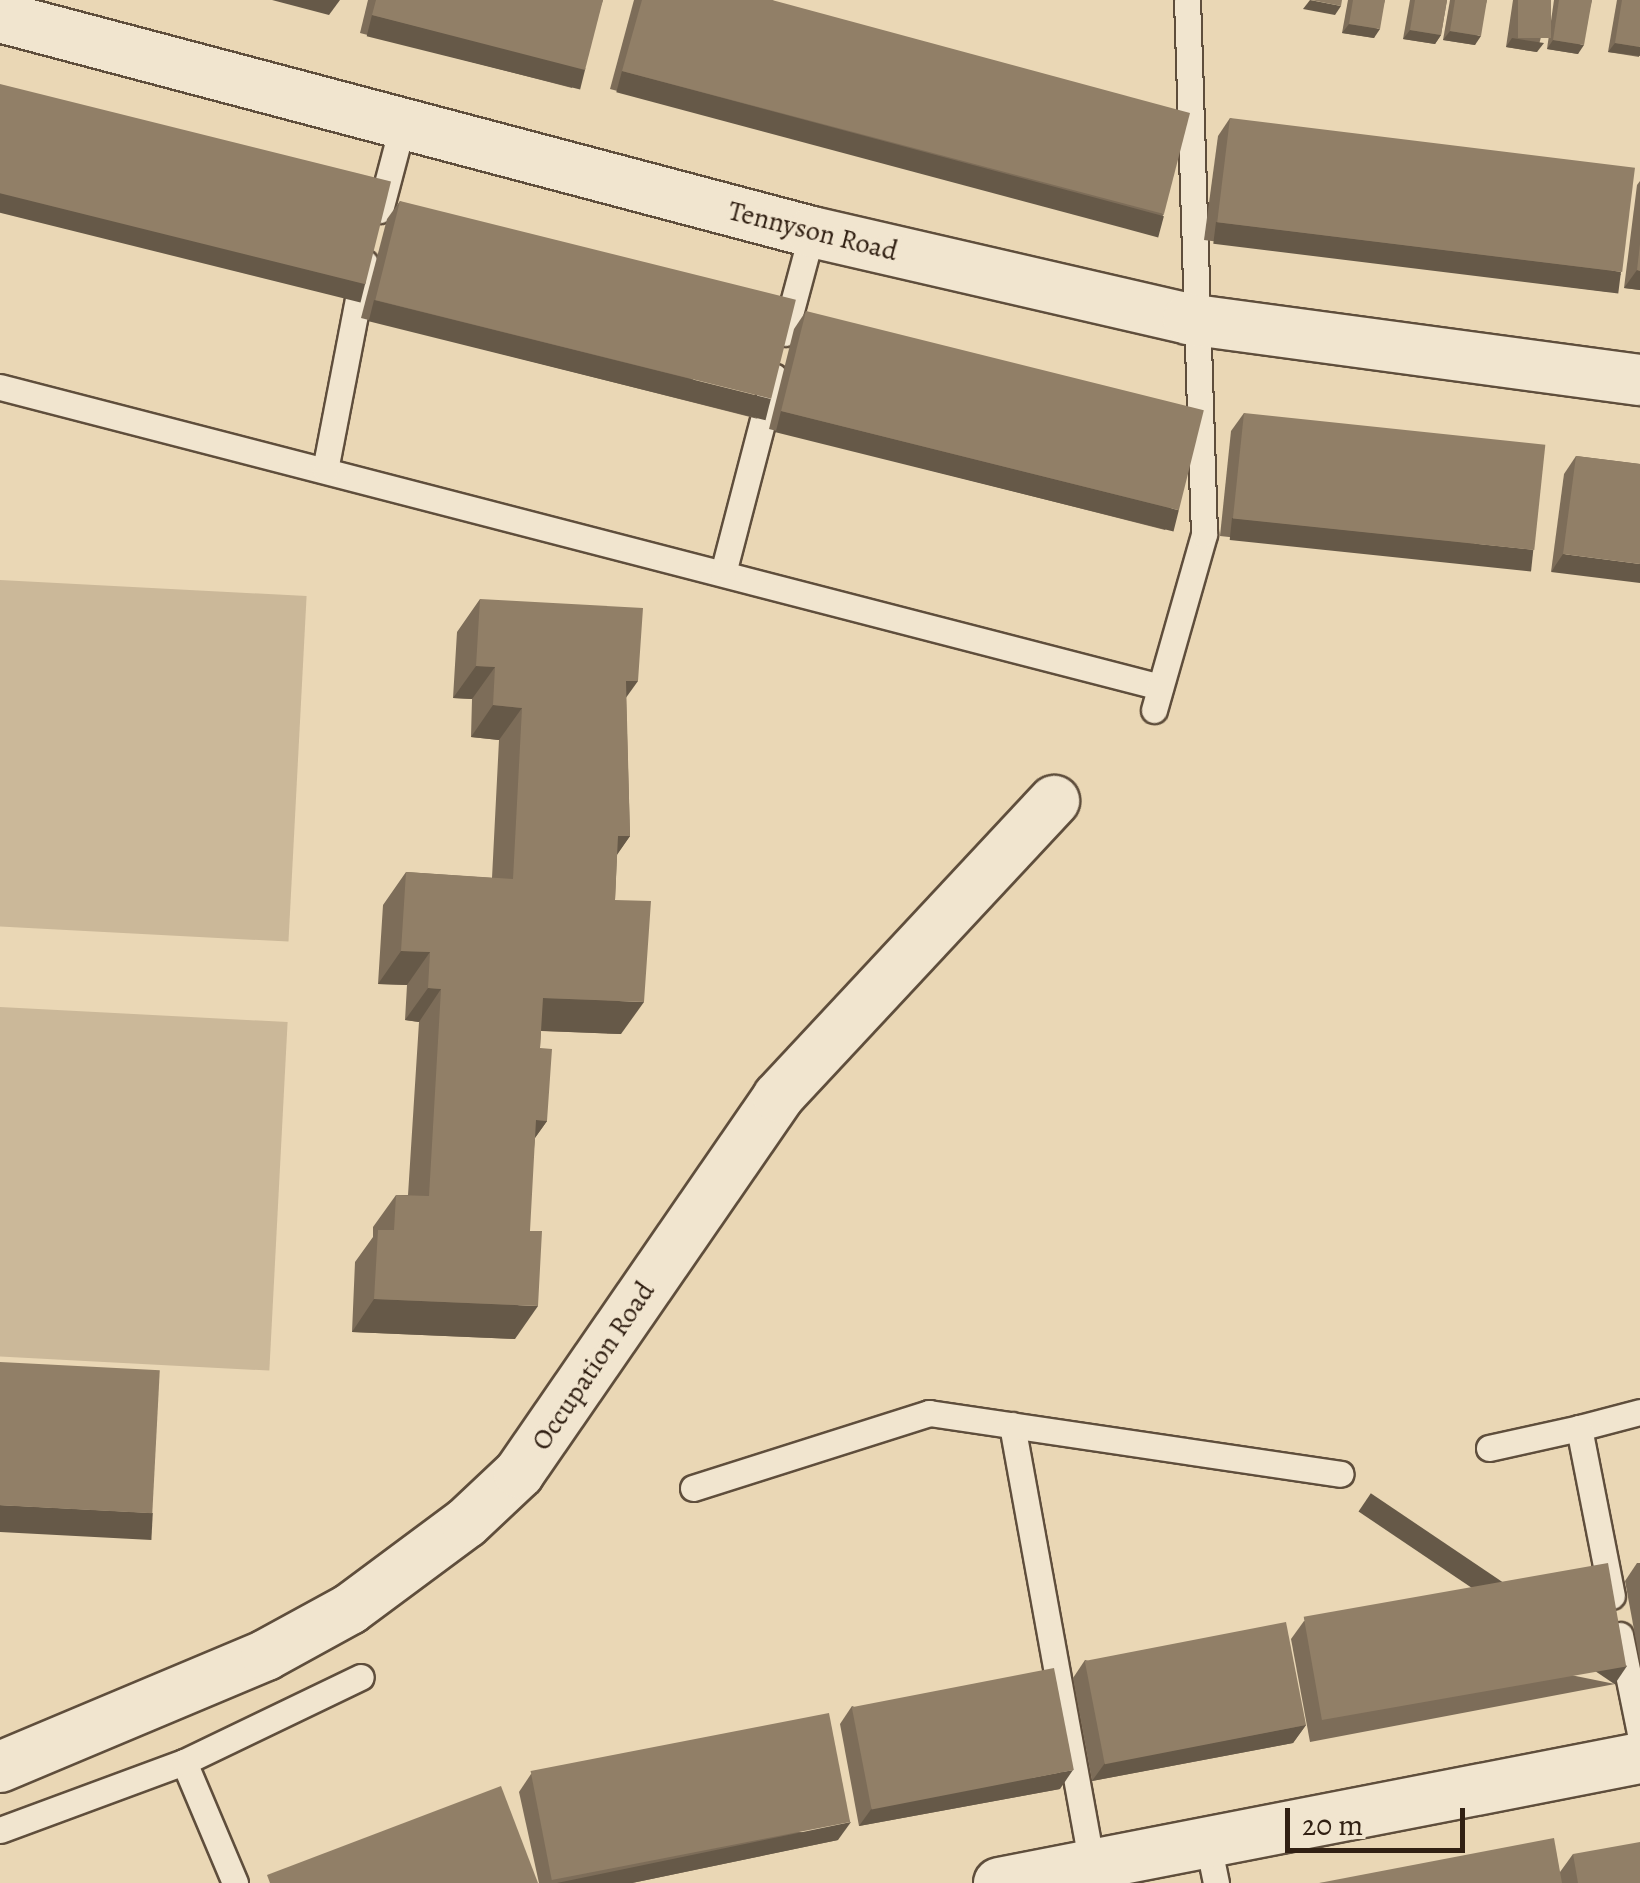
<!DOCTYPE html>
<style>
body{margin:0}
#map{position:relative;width:1640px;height:1883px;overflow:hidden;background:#ead7b5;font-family:Alegreya,serif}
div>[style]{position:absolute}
.green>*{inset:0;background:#cbb899;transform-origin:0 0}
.roads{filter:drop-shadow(2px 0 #5f4e3c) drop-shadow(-2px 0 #5f4e3c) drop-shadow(0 2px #5f4e3c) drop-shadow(0 -2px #5f4e3c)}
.lane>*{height:25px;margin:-12.5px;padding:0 12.5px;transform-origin:12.5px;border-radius:12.5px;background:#f1e5cf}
.street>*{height:50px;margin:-25px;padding:0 25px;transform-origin:25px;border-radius:25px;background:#f1e5cf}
.wall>*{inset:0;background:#7d6d59}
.shaded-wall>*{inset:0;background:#665948;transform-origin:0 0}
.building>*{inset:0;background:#917f67;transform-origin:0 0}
span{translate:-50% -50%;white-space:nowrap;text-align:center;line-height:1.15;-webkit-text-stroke:8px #f1e5cf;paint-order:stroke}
.street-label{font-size:28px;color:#312013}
.scale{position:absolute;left:1285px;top:1808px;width:180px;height:45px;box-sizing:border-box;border:5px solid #312013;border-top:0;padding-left:12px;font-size:30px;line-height:35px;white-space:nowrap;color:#312013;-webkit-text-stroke:8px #f1e5cf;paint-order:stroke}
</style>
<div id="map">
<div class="green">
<div style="left:0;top:580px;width:307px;height:346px;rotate:3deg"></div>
<div style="left:0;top:1007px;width:288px;height:349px;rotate:3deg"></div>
</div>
<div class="roads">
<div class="lane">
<div style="left:380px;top:210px;width:90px;rotate:-75.2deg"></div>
<div style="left:785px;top:333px;width:105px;rotate:-75deg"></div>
<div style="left:0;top:387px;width:1198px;rotate:14.5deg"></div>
<div style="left:325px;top:470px;width:211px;rotate:-79.1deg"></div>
<div style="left:723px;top:573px;width:203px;rotate:-75.4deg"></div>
<div style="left:1154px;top:710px;width:183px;rotate:-74.1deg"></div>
<div style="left:1204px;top:534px;width:534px;rotate:-91.82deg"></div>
<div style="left:1012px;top:1425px;width:443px;rotate:79.7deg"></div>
<div style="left:1579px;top:1428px;width:63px;rotate:-14.7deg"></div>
<div style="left:1489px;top:1448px;width:92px;rotate:-12.5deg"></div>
<div style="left:1579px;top:1428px;width:171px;rotate:78.9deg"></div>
<div style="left:693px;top:1488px;width:248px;rotate:-17.6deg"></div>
<div style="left:929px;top:1413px;width:416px;rotate:8.4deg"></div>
<div style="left:1620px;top:1635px;width:100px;rotate:78.5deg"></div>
<div style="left:184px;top:1762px;width:131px;rotate:67.1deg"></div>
<div style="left:0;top:1830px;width:196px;rotate:-20.3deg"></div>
<div style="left:184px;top:1762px;width:196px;rotate:-25.7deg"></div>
<div style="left:1207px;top:1839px;width:45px;rotate:78.4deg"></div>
</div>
<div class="street">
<div style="left:0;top:17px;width:840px;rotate:14.83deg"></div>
<div style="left:812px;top:232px;width:386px;rotate:13deg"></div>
<div style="left:1188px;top:319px;width:456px;rotate:7.7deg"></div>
<div style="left:0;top:1767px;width:289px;rotate:-22.8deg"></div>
<div style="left:266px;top:1655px;width:96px;rotate:-28.7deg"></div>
<div style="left:350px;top:1609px;width:144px;rotate:-36.6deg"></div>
<div style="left:466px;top:1523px;width:73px;rotate:-43.3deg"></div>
<div style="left:519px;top:1473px;width:457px;rotate:-55.4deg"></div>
<div style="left:778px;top:1097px;width:405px;rotate:-47deg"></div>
<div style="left:999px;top:1883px;width:653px;rotate:-11.03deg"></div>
</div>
</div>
<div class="wall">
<div style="clip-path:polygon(368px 0,603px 0,572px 88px,360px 33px)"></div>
<div style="clip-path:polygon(634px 0,772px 0,1164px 214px,1151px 232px,610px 89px)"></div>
<div style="clip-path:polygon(1348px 0,1385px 0,1374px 38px,1342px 33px)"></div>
<div style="clip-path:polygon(1410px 0,1447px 0,1441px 35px,1435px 44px,1403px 39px)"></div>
<div style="clip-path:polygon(1450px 0,1487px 0,1475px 45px,1443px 40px)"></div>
<div style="clip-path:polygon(1513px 0,1551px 0,1537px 52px,1506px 47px)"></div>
<div style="clip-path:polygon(1554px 0,1592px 0,1578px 54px,1547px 49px)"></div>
<div style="clip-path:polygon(1617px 0,1640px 0,1639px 57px,1608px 52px)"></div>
<div style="clip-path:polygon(1230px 118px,1621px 274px,1609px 292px,1204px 240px,1218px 136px)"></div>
<div style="clip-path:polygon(1640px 181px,1640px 290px,1624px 288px,1637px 185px)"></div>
<div style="clip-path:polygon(400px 201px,758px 419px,361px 318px,387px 219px)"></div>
<div style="clip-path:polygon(806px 311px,1178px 512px,1165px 530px,769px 429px,794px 329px)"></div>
<div style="clip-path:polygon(1244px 413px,1520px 569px,1220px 536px,1231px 431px)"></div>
<div style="clip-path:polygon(1576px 456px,1640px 464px,1551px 572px,1564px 474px)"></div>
<div style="clip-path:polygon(480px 599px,626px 698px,630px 836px,617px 854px,615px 900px,621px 1034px,541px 1031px,540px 1048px,547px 1121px,535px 1138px,515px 1339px,352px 1332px,355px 1262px,373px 1237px,373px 1227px,396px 1195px,408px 1195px,419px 1022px,405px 1020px,407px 985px,378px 984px,383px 905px,406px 872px,492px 878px,499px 740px,471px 737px,472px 699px,453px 698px,457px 632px)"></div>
<div style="clip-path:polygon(1637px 1563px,1640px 1563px,1640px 1662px,1625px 1581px)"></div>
<div style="clip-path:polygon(1304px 1621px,1615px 1684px,1310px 1742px,1291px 1639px)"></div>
<div style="clip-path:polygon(1085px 1660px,1306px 1725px,1293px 1743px,1092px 1781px,1073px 1678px)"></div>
<div style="clip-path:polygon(852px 1706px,1060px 1789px,859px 1826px,840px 1724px)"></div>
<div style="clip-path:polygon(531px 1774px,838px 1840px,632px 1883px,539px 1883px,519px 1792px)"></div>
<div style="clip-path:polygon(1573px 1854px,1640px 1883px,1319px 1883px,1560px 1872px)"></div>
</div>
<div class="shaded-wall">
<div style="clip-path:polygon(272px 0,340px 0,329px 15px)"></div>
<div style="clip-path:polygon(1310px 0,1341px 6px,1335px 15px,1303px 9px)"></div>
<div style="left:372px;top:15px;width:220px;height:22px;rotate:14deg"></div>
<div style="clip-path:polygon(1349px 24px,1380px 29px,1374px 38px,1342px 33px)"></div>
<div style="clip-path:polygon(1410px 30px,1441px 35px,1435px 44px,1403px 39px)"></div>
<div style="clip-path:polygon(1450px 31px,1481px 36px,1475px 45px,1443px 40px)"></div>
<div style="clip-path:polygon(1512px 38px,1544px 43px,1537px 52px,1506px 47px)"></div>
<div style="clip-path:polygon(1553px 40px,1584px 45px,1578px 54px,1547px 49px)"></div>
<div style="clip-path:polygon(1615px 43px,1640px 47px,1640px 56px,1608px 52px)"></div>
<div style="left:622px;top:71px;width:561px;height:22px;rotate:15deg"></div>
<div style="left:0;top:190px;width:377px;height:22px;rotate:14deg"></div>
<div style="left:1216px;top:222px;width:408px;height:22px;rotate:7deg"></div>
<div style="clip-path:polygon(1637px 270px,1640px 271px,1640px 290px,1624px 288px)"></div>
<div style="left:374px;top:300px;width:409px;height:22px;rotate:14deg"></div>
<div style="left:781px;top:411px;width:410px;height:22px;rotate:14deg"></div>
<div style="left:1232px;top:518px;width:303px;height:22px;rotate:6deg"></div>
<div style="clip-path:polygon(1563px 554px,1640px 564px,1640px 583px,1551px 572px)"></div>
<div style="clip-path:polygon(476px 666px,495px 667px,472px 699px,453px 698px)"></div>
<div style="clip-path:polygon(626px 681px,638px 681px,615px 713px)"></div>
<div style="clip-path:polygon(493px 705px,522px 708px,499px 740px,471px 737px)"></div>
<div style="clip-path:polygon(618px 836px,630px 836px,608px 868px)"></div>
<div style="clip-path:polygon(401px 951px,430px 952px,407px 985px,378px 984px)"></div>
<div style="clip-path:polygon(428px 988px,441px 989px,419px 1022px,405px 1020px)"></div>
<div style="clip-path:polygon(543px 998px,644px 1002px,621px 1034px,521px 1030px)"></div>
<div style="clip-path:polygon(536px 1120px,547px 1121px,524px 1153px)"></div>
<div style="clip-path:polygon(374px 1299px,538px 1306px,515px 1339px,352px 1332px)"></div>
<div style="left:0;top:1505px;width:153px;height:27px;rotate:3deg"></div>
<div style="left:1627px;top:1666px;width:22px;height:309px;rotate:124deg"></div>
<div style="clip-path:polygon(1306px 1725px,1293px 1743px,1092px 1781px,1105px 1763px)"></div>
<div style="clip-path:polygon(1073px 1770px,1060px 1789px,859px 1826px,872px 1808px)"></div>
<div style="clip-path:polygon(851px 1822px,838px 1840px,632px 1883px,557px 1883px)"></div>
</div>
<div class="building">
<div style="clip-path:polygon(376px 0,603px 0,585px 70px,372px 15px)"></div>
<div style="clip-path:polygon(642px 0,772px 0,1190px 113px,1164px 214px,622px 71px)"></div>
<div style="clip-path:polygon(1311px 0,1342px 0,1341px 6px)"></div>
<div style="clip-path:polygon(1353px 0,1385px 0,1380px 29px,1349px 24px)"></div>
<div style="clip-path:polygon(1415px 0,1447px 0,1441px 35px,1410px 30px)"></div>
<div style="clip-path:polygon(1455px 0,1487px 0,1481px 36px,1450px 31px)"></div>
<div style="left:1518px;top:0;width:33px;height:38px"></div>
<div style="clip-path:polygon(1559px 0,1592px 0,1584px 45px,1553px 40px)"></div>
<div style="clip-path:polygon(1622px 0,1640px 0,1640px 47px,1615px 43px)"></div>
<div style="left:0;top:84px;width:403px;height:106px;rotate:14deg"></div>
<div style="left:1230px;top:118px;width:408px;height:105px;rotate:7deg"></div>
<div style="left:400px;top:201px;width:408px;height:102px;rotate:14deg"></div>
<div style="clip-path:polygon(1640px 244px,1640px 271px,1637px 270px)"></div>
<div style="left:806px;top:311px;width:410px;height:103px;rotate:14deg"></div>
<div style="left:1244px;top:413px;width:303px;height:106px;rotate:6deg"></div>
<div style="clip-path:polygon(1576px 456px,1640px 464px,1640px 564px,1563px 554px)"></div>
<div style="clip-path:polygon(480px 599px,643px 608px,638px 681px,626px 681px,630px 836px,618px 836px,615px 900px,651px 901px,644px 1002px,543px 998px,540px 1048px,552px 1049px,547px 1121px,536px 1120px,530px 1231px,542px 1231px,538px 1306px,374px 1299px,378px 1230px,394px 1230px,396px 1195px,429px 1196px,441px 989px,428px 988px,430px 952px,401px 951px,406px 872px,513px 879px,522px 708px,493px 705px,495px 667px,476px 666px)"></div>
<div style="left:0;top:1362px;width:160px;height:143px;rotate:3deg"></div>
<div style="left:1608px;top:1563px;width:105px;height:309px;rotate:80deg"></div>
<div style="left:1286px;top:1622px;width:105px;height:205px;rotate:79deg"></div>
<div style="left:1054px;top:1668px;width:104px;height:206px;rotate:79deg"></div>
<div style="left:829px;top:1713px;width:111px;height:304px;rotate:79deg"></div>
<div style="clip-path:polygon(501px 1786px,538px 1883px,270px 1883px,267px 1875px)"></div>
<div style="clip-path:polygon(1554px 1838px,1562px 1883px,1319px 1883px)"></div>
<div style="clip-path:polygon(1640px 1842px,1640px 1883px,1578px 1883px,1573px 1854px)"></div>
</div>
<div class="street-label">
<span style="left:813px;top:231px;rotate:14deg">Tennyson Road</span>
<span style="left:593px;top:1366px;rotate:-56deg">Occupation Road</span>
</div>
<div class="scale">20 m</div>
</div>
